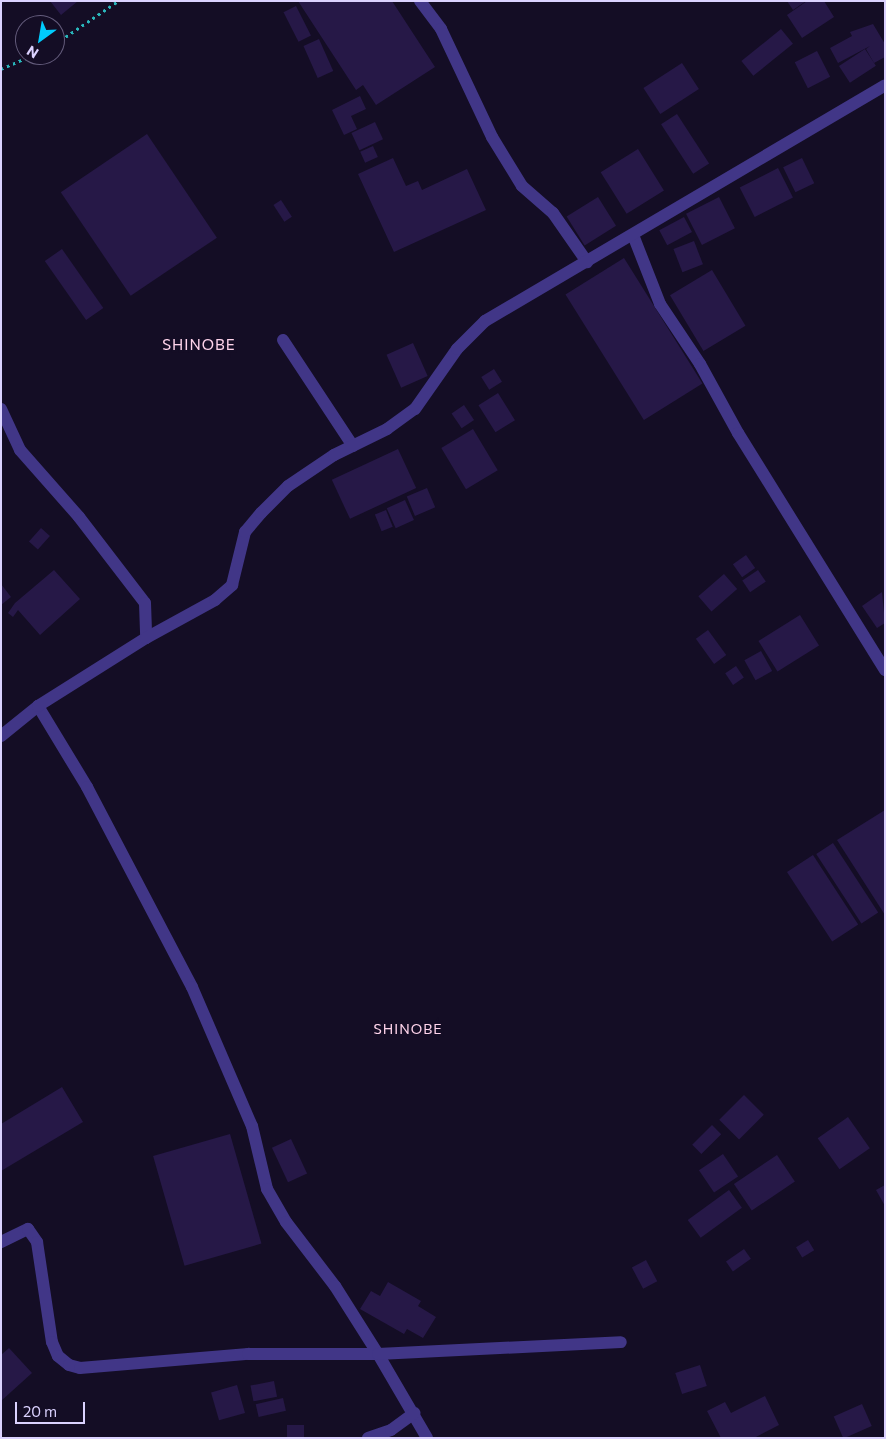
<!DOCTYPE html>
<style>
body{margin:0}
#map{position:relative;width:886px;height:1439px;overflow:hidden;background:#140d25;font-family:Commissioner,sans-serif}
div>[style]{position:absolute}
.building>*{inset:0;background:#261847;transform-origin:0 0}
.path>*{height:3px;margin-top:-1.5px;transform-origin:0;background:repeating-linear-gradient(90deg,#29b7bc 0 2.5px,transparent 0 6.5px)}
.street>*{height:12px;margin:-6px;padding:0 6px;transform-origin:6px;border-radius:6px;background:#413687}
span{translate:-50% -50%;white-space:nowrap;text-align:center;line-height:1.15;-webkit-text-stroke:4.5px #140d25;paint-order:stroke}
.neighbourhood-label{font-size:14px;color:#ffd4eb;letter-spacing:1px}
.quarter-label{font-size:15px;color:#ffd4eb;letter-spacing:1px}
.frame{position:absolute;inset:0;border:2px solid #dbd2ff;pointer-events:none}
.north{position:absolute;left:15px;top:15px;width:50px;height:50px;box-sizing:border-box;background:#140d25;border:1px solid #645c7c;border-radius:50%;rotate:212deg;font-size:14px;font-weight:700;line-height:20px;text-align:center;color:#dbd2ff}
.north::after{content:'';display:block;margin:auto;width:18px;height:22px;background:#00cbfd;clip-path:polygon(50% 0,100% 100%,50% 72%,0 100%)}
.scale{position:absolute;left:15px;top:1402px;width:70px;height:22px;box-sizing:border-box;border:2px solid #dbd2ff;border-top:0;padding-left:6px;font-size:15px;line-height:18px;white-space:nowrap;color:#dbd2ff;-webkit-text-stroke:4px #140d25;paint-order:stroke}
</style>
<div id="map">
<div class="building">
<div style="clip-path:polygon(50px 1px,78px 1px,61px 15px)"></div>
<div style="clip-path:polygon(298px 1px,392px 1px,435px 67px,376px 105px,363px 85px,356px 90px)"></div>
<div style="clip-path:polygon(787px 1px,806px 1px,793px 10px)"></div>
<div style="clip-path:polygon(807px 1px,824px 1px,834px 17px,802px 38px,787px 15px)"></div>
<div style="left:296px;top:6px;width:33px;height:14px;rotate:63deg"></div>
<div style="clip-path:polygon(873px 24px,885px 44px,885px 57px,874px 63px,866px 49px,870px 46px,838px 63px,830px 48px,852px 36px,850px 32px)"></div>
<div style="left:781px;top:29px;width:19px;height:51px;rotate:51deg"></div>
<div style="left:319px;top:39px;width:35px;height:17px;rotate:66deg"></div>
<div style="left:865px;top:49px;width:20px;height:31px;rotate:57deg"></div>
<div style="left:817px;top:51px;width:29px;height:25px;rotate:63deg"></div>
<div style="left:682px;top:63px;width:31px;height:46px;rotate:57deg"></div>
<div style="clip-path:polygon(360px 96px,366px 109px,351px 116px,357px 129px,344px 135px,332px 110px)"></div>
<div style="left:677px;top:114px;width:59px;height:19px;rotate:57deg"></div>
<div style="left:375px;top:122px;width:19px;height:26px;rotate:65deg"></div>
<div style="left:147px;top:134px;width:125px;height:104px;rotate:56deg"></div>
<div style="left:373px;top:146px;width:12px;height:14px;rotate:66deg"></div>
<div style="left:638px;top:149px;width:49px;height:44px;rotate:58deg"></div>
<div style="clip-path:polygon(393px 158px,406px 186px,418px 181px,422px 190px,467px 169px,486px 210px,394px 252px,358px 174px)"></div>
<div style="left:802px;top:158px;width:28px;height:21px;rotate:64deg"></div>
<div style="left:778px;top:168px;width:33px;height:43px;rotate:63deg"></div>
<div style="left:598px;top:197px;width:34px;height:37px;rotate:58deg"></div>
<div style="left:719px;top:197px;width:35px;height:37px;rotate:63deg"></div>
<div style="left:281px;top:200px;width:20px;height:9px;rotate:57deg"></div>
<div style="left:684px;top:217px;width:17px;height:28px;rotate:62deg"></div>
<div style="left:694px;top:241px;width:25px;height:22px;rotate:69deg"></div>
<div style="left:62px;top:249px;width:72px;height:21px;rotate:55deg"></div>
<div style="left:624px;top:258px;width:148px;height:69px;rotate:58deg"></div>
<div style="left:712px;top:270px;width:65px;height:49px;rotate:59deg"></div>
<div style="left:413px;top:343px;width:36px;height:29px;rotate:66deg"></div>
<div style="left:494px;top:369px;width:15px;height:15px;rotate:58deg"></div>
<div style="left:498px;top:393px;width:32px;height:23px;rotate:58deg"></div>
<div style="left:464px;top:405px;width:18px;height:15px;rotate:56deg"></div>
<div style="left:473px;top:429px;width:48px;height:37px;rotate:59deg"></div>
<div style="left:398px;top:449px;width:43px;height:73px;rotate:65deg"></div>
<div style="left:427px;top:488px;width:21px;height:22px;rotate:67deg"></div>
<div style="left:405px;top:500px;width:22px;height:20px;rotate:66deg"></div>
<div style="left:386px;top:510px;width:18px;height:12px;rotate:68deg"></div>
<div style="left:41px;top:528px;width:12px;height:18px;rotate:42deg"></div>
<div style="left:746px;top:555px;width:16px;height:16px;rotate:55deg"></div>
<div style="clip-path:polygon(54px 570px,80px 599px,40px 635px,18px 610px,13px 617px,8px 613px,15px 603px)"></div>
<div style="left:758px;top:570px;width:14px;height:19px;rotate:56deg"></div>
<div style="left:724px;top:574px;width:20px;height:34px;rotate:49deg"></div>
<div style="clip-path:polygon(1px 584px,11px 597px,1px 605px)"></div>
<div style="clip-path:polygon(882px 592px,885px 623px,877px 628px,862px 606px)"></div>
<div style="left:800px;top:615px;width:36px;height:49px;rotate:58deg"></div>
<div style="left:708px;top:630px;width:31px;height:15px;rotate:54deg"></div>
<div style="left:761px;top:651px;width:23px;height:19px;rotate:61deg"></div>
<div style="left:736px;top:666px;width:14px;height:13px;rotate:56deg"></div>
<div style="clip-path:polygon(885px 810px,885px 915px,837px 840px)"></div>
<div style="left:833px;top:843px;width:83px;height:20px;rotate:57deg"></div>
<div style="left:813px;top:855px;width:83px;height:31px;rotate:57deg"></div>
<div style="clip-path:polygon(62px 1087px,83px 1122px,1px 1171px,1px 1124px)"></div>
<div style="left:744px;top:1095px;width:28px;height:35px;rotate:45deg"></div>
<div style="left:848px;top:1117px;width:38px;height:37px;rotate:55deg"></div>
<div style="left:712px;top:1125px;width:13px;height:28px;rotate:45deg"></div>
<div style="left:230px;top:1134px;width:114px;height:80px;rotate:74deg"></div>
<div style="left:291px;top:1139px;width:38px;height:21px;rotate:65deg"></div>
<div style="left:723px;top:1154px;width:27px;height:29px;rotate:56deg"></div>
<div style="left:777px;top:1155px;width:32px;height:52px;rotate:56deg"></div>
<div style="clip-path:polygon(885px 1185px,885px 1206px,876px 1190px)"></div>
<div style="left:729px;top:1190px;width:22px;height:51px;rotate:54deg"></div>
<div style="left:808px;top:1240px;width:12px;height:14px;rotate:59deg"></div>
<div style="left:744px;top:1249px;width:12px;height:22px;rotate:55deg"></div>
<div style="left:646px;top:1260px;width:24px;height:16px;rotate:62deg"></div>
<div style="clip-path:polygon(388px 1282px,421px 1301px,418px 1306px,436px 1317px,423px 1338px,407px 1329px,404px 1334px,360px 1309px,371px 1291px,380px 1296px)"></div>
<div style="clip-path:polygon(9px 1348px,32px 1373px,1px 1401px,1px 1355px)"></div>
<div style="left:700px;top:1365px;width:22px;height:26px;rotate:72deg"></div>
<div style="left:274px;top:1381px;width:16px;height:24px;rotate:79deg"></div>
<div style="left:237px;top:1385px;width:29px;height:27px;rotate:74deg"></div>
<div style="clip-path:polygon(765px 1396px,779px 1425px,754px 1438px,721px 1438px,707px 1411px,725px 1402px,731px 1413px)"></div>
<div style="left:283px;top:1398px;width:13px;height:28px;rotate:77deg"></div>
<div style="left:862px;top:1404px;width:24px;height:31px;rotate:66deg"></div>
<div style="left:287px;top:1425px;width:17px;height:13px"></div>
</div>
<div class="path">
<div style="left:55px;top:44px;width:76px;rotate:-34.3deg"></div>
<div style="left:1px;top:69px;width:35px;rotate:-24deg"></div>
</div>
<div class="street">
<div style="left:420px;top:1px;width:35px;rotate:53deg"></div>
<div style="left:441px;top:29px;width:119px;rotate:64.7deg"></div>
<div style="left:492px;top:137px;width:57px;rotate:58.5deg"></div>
<div style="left:522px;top:186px;width:41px;rotate:41.1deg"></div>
<div style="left:553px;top:213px;width:60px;rotate:55.2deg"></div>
<div style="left:633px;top:235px;width:74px;rotate:68.6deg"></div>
<div style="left:660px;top:304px;width:72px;rotate:56.3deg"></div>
<div style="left:700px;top:364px;width:79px;rotate:61.2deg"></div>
<div style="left:738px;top:433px;width:279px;rotate:58.2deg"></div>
<div style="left:283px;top:340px;width:127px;rotate:56.6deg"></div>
<div style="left:1px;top:409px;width:45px;rotate:65.1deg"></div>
<div style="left:20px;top:450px;width:89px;rotate:48.6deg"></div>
<div style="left:79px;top:517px;width:108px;rotate:52.5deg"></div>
<div style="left:145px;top:603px;width:35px;rotate:88deg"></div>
<div style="left:38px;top:706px;width:95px;rotate:58.8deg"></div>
<div style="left:87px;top:787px;width:226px;rotate:62.3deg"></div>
<div style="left:192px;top:987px;width:151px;rotate:66.7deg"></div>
<div style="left:252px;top:1126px;width:65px;rotate:76.6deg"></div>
<div style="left:267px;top:1189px;width:38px;rotate:60deg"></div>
<div style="left:286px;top:1222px;width:81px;rotate:52.6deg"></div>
<div style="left:335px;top:1286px;width:80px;rotate:57.7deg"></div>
<div style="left:378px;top:1354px;width:97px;rotate:59.7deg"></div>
<div style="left:1px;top:736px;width:48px;rotate:-39deg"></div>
<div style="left:38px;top:706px;width:128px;rotate:-32.2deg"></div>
<div style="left:146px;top:638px;width:79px;rotate:-28.8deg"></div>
<div style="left:215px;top:600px;width:23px;rotate:-41deg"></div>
<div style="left:232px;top:585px;width:55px;rotate:-76.2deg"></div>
<div style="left:245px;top:532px;width:25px;rotate:-50deg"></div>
<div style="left:261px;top:513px;width:38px;rotate:-45deg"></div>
<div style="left:288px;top:486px;width:55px;rotate:-34deg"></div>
<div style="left:334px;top:455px;width:59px;rotate:-26.1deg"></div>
<div style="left:387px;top:429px;width:34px;rotate:-36deg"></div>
<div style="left:415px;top:409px;width:73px;rotate:-55deg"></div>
<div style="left:457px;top:349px;width:40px;rotate:-45deg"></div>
<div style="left:485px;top:321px;width:464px;rotate:-30.5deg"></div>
<div style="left:1px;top:1242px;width:30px;rotate:-26deg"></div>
<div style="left:28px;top:1229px;width:16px;rotate:55deg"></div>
<div style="left:37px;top:1242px;width:101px;rotate:81.5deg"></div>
<div style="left:52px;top:1342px;width:15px;rotate:67deg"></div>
<div style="left:58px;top:1356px;width:14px;rotate:39deg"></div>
<div style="left:69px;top:1365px;width:11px;rotate:15deg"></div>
<div style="left:80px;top:1368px;width:169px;rotate:-4.8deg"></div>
<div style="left:248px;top:1354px;width:130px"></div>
<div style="left:378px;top:1354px;width:243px;rotate:-2.8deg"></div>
<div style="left:368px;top:1438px;width:24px;rotate:-19deg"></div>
<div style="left:391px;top:1430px;width:29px;rotate:-36deg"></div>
</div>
<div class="neighbourhood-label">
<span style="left:408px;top:1029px">SHINOBE</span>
</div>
<div class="quarter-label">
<span style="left:199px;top:345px">SHINOBE</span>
</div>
<div class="frame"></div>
<div class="north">N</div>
<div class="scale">20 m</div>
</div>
